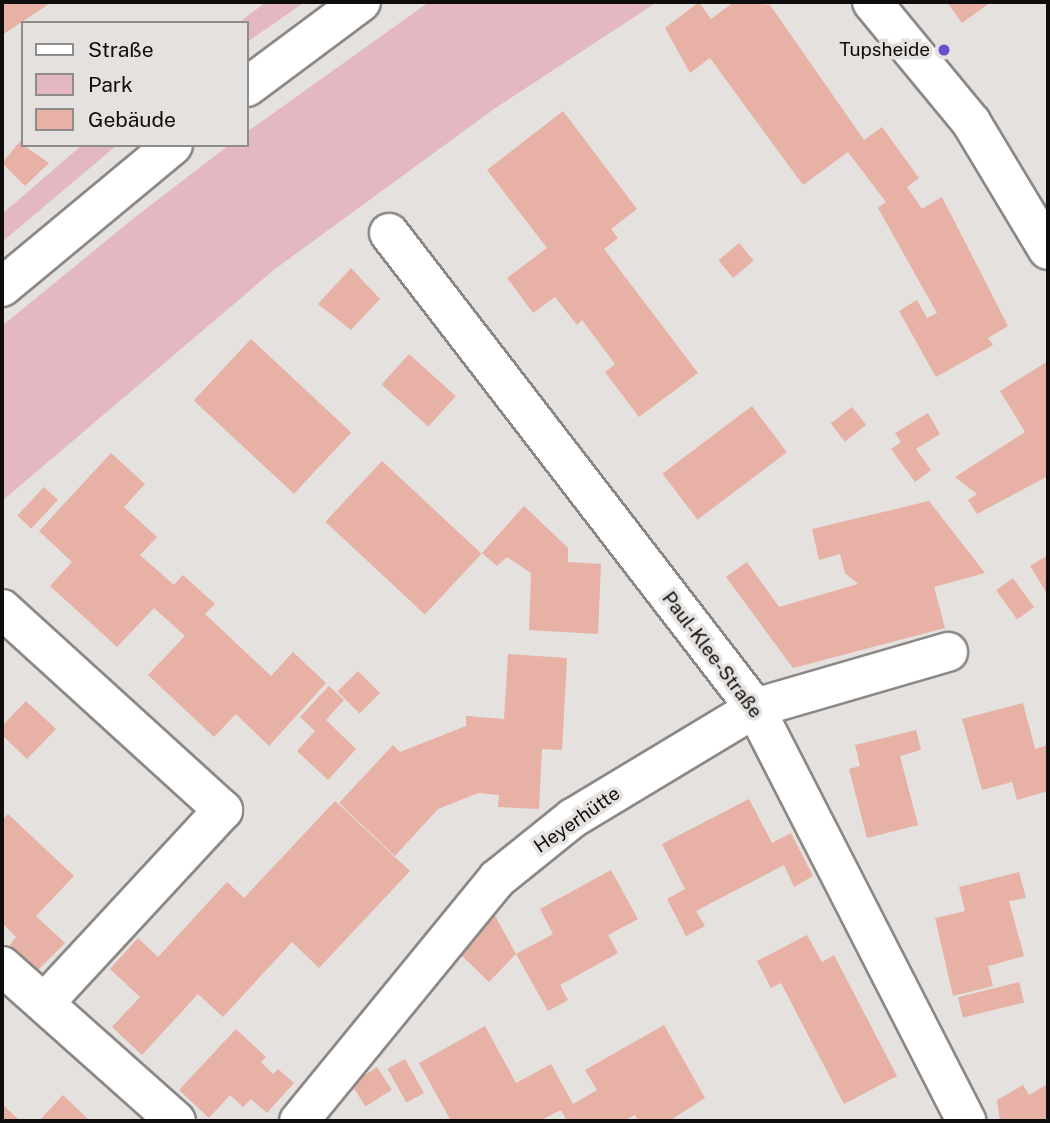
<!DOCTYPE html>
<meta charset="utf-8">
<style>
body{margin:0}
#map{position:relative;width:1050px;height:1123px;overflow:hidden;background:#e4e1de;font-family:"Public Sans",sans-serif}
div>[style]{position:absolute}
.green>*{inset:0;background:#e3b8c0}
.building>*{inset:0;background:#e7b1a5;transform-origin:0 0}
.roads{filter:drop-shadow(2px 0 #8b8886) drop-shadow(-2px 0 #8b8886) drop-shadow(0 2px #8b8886) drop-shadow(0 -2px #8b8886)}
.street>*{height:38px;margin:-19px;padding:0 19px;transform-origin:19px;border-radius:19px;background:#fff}
.secondary>*{height:38px;margin:-19px;padding:0 19px;transform-origin:19px;border-radius:19px;background:#fff}
.dots>*{width:19px;height:19px;translate:-50% -50%;box-sizing:border-box;border:4px solid #e4e1de;border-radius:50%}
span{translate:-50% -50%;white-space:nowrap;text-align:center;line-height:1.15;-webkit-text-stroke:7px #e4e1de;paint-order:stroke}
.poi-label{font-size:19px;color:#0e0d0c}
.right{translate:-100% -50%;text-align:right}
.street-label{font-size:19px;color:#0e0d0c}
.frame{position:absolute;inset:0;border:4px solid #0e0d0c;pointer-events:none}
.legend{position:absolute;left:21px;top:21px;width:228px;height:126px;box-sizing:border-box;background:#e4e1de;border:2px solid #8e8c8a;margin:0;padding:9px 12px;list-style:none;font-size:21px;color:#0e0d0c}
.legend li{display:flex;align-items:center;gap:14px;height:35px}
.legend b{width:35px;border:2px solid #8e8c8a}
</style>
<div id="map">
<div class="green">
<div style="clip-path:polygon(266px 2px,305px 2px,247px 42px,247px 23px,238px 23px)"></div>
<div style="clip-path:polygon(429px 2px,657px 2px,494px 109px,275px 269px,2px 501px,2px 326px,134px 218px,229px 145px,247px 145px,247px 132px)"></div>
<div style="clip-path:polygon(82px 145px,117px 145px,2px 242px,2px 214px)"></div>
</div>
<div class="building">
<div style="clip-path:polygon(2px 2px,52px 2px,2px 35px)"></div>
<div style="clip-path:polygon(699px 2px,711px 19px,734px 2px,770px 5px,864px 140px,882px 127px,919px 178px,907px 187px,922px 209px,942px 197px,1008px 326px,988px 338px,993px 345px,936px 377px,899px 311px,917px 300px,927px 318px,937px 313px,878px 208px,886px 202px,848px 152px,803px 185px,710px 58px,690px 73px,665px 28px)"></div>
<div style="clip-path:polygon(947px 2px,991px 2px,962px 23px)"></div>
<div style="clip-path:polygon(563px 111px,637px 209px,611px 229px,618px 238px,604px 249px,698px 373px,639px 417px,605px 372px,615px 364px,582px 320px,577px 325px,555px 297px,533px 313px,507px 278px,547px 248px,487px 170px)"></div>
<div style="clip-path:polygon(23px 138px,23px 145px,49px 163px,25px 186px,2px 163px)"></div>
<div style="left:739px;top:243px;width:23px;height:27px;rotate:50deg"></div>
<div style="clip-path:polygon(351px 268px,380px 299px,351px 330px,318px 304px)"></div>
<div style="left:251px;top:339px;width:137px;height:84px;rotate:43deg"></div>
<div style="left:409px;top:354px;width:63px;height:41px;rotate:42deg"></div>
<div style="clip-path:polygon(1048px 361px,1048px 476px,977px 514px,968px 500px,977px 494px,955px 477px,1025px 432px,1000px 391px)"></div>
<div style="left:752px;top:406px;width:58px;height:112px;rotate:53deg"></div>
<div style="left:852px;top:407px;width:23px;height:27px;rotate:52deg"></div>
<div style="clip-path:polygon(928px 413px,940px 434px,916px 449px,931px 470px,915px 482px,891px 449px,901px 442px,895px 433px)"></div>
<div style="clip-path:polygon(111px 453px,145px 484px,124px 507px,157px 537px,140px 555px,174px 585px,183px 575px,215px 604px,205px 614px,271px 676px,293px 652px,326px 683px,269px 746px,236px 714px,214px 737px,148px 675px,185px 636px,154px 608px,117px 647px,50px 586px,72px 562px,39px 531px)"></div>
<div style="left:382px;top:461px;width:136px;height:83px;rotate:43deg"></div>
<div style="left:44px;top:487px;width:19px;height:39px;rotate:43deg"></div>
<div style="clip-path:polygon(929px 501px,985px 573px,934px 587px,945px 628px,793px 668px,726px 577px,747px 562px,779px 607px,858px 584px,845px 573px,840px 554px,819px 560px,812px 529px)"></div>
<div style="clip-path:polygon(524px 506px,568px 548px,568px 562px,601px 564px,598px 634px,529px 630px,531px 573px,507px 557px,497px 566px,482px 553px)"></div>
<div style="clip-path:polygon(1048px 555px,1048px 595px,1030px 566px)"></div>
<div style="left:1013px;top:578px;width:36px;height:21px;rotate:54deg"></div>
<div style="clip-path:polygon(508px 654px,567px 658px,562px 750px,542px 749px,539px 809px,498px 807px,499px 795px,478px 793px,438px 809px,395px 856px,339px 803px,393px 745px,400px 752px,466px 726px,466px 716px,504px 719px)"></div>
<div style="left:358px;top:671px;width:31px;height:29px;rotate:45deg"></div>
<div style="clip-path:polygon(329px 686px,344px 700px,326px 720px,356px 749px,328px 780px,297px 751px,315px 731px,300px 717px)"></div>
<div style="clip-path:polygon(26px 701px,56px 729px,27px 759px,2px 735px,2px 726px)"></div>
<div style="clip-path:polygon(1023px 703px,1035px 749px,1048px 745px,1048px 791px,1017px 800px,1012px 782px,982px 790px,962px 719px)"></div>
<div style="clip-path:polygon(916px 730px,921px 750px,900px 756px,918px 825px,867px 838px,849px 769px,860px 766px,855px 745px)"></div>
<div style="clip-path:polygon(749px 799px,772px 843px,791px 833px,813px 876px,794px 887px,784px 865px,696px 911px,705px 926px,686px 936px,667px 899px,685px 889px,662px 844px)"></div>
<div style="clip-path:polygon(335px 801px,410px 871px,319px 968px,292px 942px,223px 1017px,198px 994px,142px 1055px,112px 1027px,140px 997px,110px 969px,138px 938px,158px 957px,227px 882px,244px 898px)"></div>
<div style="clip-path:polygon(8px 814px,74px 876px,36px 916px,65px 943px,36px 972px,10px 945px,16px 937px,2px 923px,2px 821px)"></div>
<div style="clip-path:polygon(611px 870px,638px 919px,608px 935px,618px 953px,560px 985px,568px 1000px,548px 1011px,516px 954px,553px 934px,540px 909px)"></div>
<div style="clip-path:polygon(1019px 872px,1026px 898px,1009px 901px,1024px 956px,988px 966px,993px 986px,953px 996px,935px 918px,965px 911px,959px 887px)"></div>
<div style="clip-path:polygon(493px 912px,516px 954px,489px 982px,459px 953px)"></div>
<div style="clip-path:polygon(807px 935px,822px 962px,834px 955px,897px 1076px,844px 1104px,781px 983px,771px 988px,757px 961px)"></div>
<div style="left:1019px;top:982px;width:21px;height:63px;rotate:76deg"></div>
<div style="clip-path:polygon(664px 1025px,705px 1098px,669px 1121px,638px 1121px,635px 1115px,623px 1121px,567px 1121px,561px 1110px,539px 1121px,451px 1121px,419px 1063px,485px 1026px,516px 1083px,551px 1064px,573px 1104px,597px 1090px,585px 1070px)"></div>
<div style="clip-path:polygon(236px 1029px,266px 1057px,261px 1062px,273px 1074px,278px 1069px,294px 1083px,267px 1113px,251px 1099px,243px 1107px,230px 1095px,209px 1118px,179px 1090px)"></div>
<div style="left:405px;top:1059px;width:39px;height:20px;rotate:61deg"></div>
<div style="left:377px;top:1067px;width:27px;height:31px;rotate:57deg"></div>
<div style="clip-path:polygon(1048px 1084px,1048px 1121px,1000px 1121px,997px 1100px,1023px 1085px,1029px 1095px)"></div>
<div style="clip-path:polygon(63px 1095px,90px 1121px,39px 1121px)"></div>
<div style="clip-path:polygon(2px 1104px,20px 1121px,2px 1121px)"></div>
</div>
<div class="roads">
<div class="street">
<div style="left:872px;top:2px;width:156px;rotate:50.5deg"></div>
<div style="left:971px;top:122px;width:149px;rotate:59deg"></div>
<div style="left:389px;top:233px;width:600px;rotate:52.38deg"></div>
<div style="left:755px;top:708px;width:464px;rotate:62.9deg"></div>
<div style="left:2px;top:609px;width:299px;rotate:42.3deg"></div>
<div style="left:223px;top:810px;width:260px;rotate:132.8deg"></div>
<div style="left:2px;top:966px;width:233px;rotate:41.7deg"></div>
<div style="left:299px;top:1121px;width:313px;rotate:-50.7deg"></div>
<div style="left:497px;top:879px;width:97px;rotate:-38.8deg"></div>
<div style="left:573px;top:818px;width:213px;rotate:-31.1deg"></div>
<div style="left:755px;top:708px;width:201px;rotate:-16.2deg"></div>
</div>
<div class="secondary">
<div style="left:247px;top:87px;width:142px;rotate:-36.7deg"></div>
<div style="left:2px;top:287px;width:222px;rotate:-39.7deg"></div>
</div>
</div>
<div class="dots">
<div style="left:944px;top:50px;background:#6550c9"></div>
</div>
<div class="poi-label">
<span class="right" style="left:930px;top:50px">Tupsheide</span>
</div>
<div class="street-label">
<span style="left:712px;top:655px;rotate:53deg">Paul-Klee-Straße</span>
<span style="left:577px;top:820px;rotate:-35deg">Heyerhütte</span>
</div>
<div class="frame"></div>
<ul class="legend">
<li><b style="height:9px;background:#fff"></b>Straße</li>
<li><b style="height:19px;background:#e3b8c0"></b>Park</li>
<li><b style="height:19px;background:#e7b1a5"></b>Gebäude</li>
</ul>
</div>
